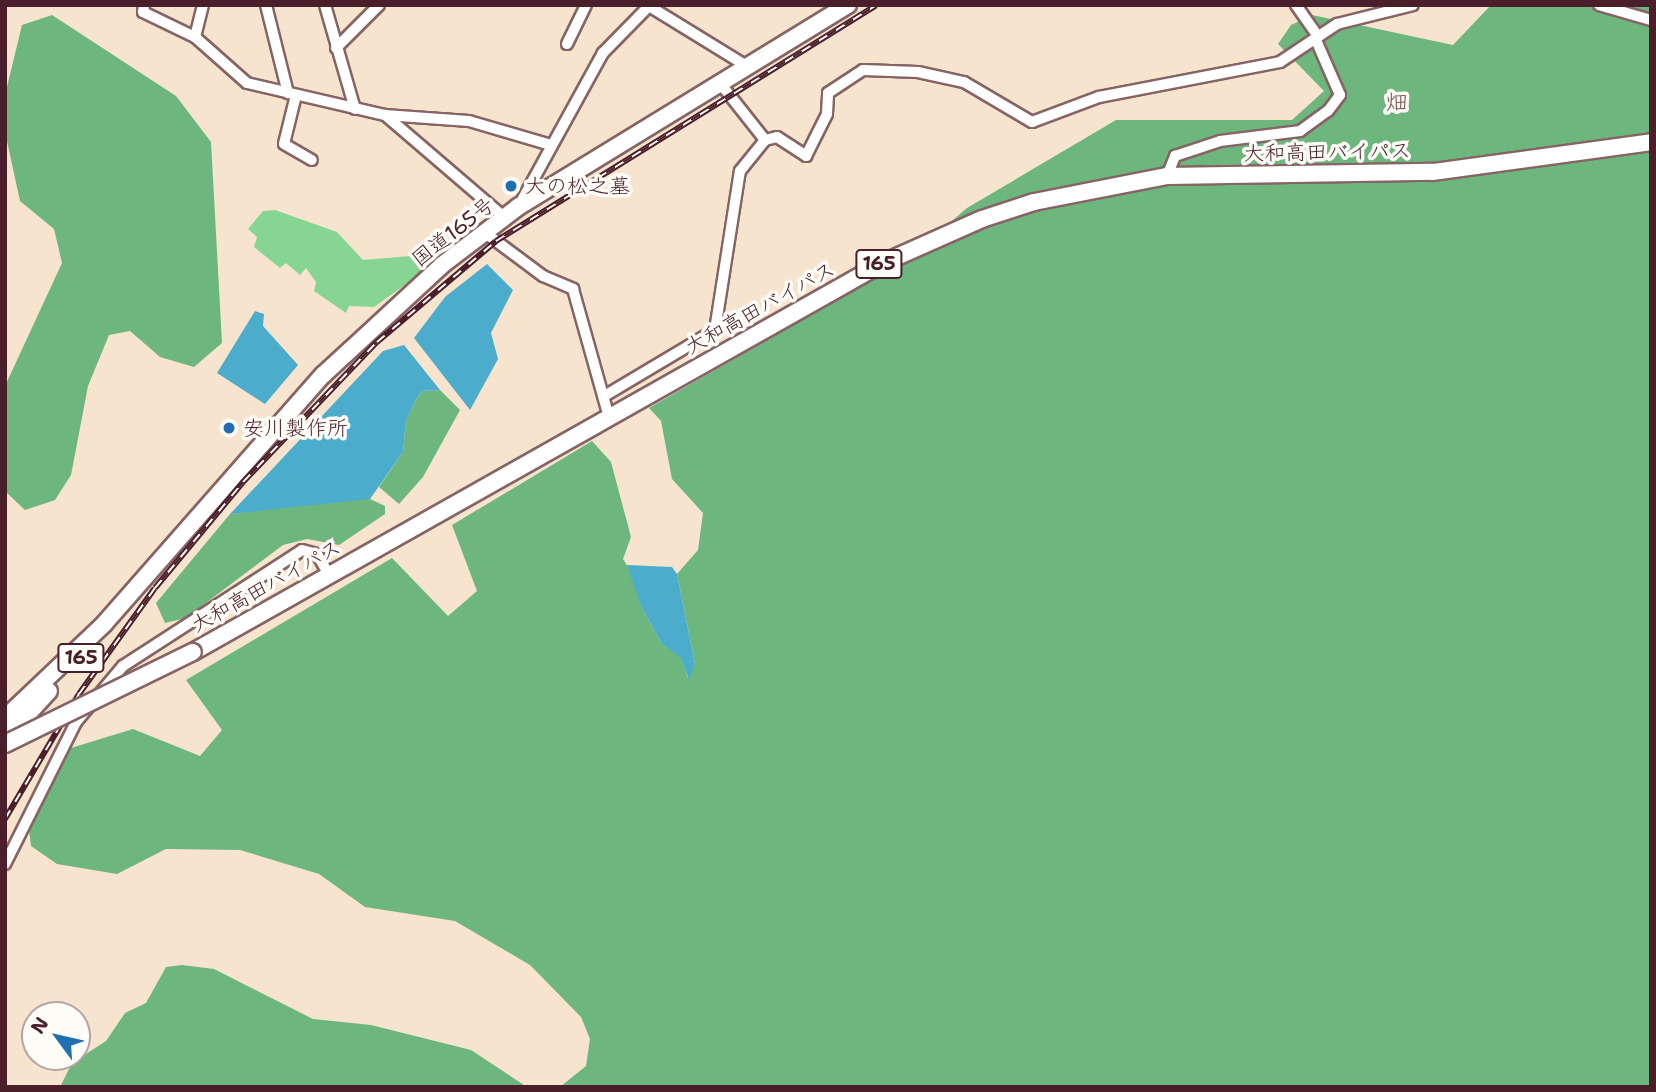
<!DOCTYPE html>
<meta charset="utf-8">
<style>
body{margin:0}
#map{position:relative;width:1656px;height:1092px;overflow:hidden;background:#f7e4ce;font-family:"Shantell Sans","Klee One",sans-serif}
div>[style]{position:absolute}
.green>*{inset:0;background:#87d593}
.forest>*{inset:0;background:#6db67d}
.water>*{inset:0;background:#4caccb}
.roads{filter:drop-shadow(2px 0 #876464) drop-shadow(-2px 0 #876464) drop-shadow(0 2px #876464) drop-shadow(0 -2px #876464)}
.minor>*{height:10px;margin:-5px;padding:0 5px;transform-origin:5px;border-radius:5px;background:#fff}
.trunk>*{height:16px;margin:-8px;padding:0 8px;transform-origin:8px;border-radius:8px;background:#fff}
.rail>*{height:6px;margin-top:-3px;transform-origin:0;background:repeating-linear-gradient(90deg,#fdfcf7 0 10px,#4a1f2b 0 20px);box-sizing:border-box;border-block:2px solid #4a1f2b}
.bridges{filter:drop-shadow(2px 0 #876464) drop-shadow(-2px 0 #876464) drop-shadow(0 2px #876464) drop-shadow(0 -2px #876464)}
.trunk-bridge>*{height:16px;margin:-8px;padding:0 8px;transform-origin:8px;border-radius:8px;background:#fff}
.dots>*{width:19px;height:19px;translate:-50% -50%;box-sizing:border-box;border:4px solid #fdfcf7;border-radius:50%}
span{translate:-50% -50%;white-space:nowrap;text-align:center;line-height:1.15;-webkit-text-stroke:7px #fdfcf7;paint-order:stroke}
.shield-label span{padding:2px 5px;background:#fdfcf7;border:2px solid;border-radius:5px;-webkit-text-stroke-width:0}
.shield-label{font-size:19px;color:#4a1f2b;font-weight:700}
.street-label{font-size:21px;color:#4a1f2b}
.poi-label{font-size:21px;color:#4a1f2b}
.left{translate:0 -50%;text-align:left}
.neighbourhood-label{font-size:23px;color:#7e554e}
.frame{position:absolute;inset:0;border:7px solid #4a1f2b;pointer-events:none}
.north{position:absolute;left:21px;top:1001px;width:70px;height:70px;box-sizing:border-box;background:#fdfcf7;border:2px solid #b5a4a5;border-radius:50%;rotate:303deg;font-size:19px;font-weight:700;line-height:28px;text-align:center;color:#4a1f2b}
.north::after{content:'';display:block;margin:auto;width:24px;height:32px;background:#1f6fb2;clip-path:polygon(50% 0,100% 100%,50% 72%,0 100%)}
</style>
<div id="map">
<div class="green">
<div style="clip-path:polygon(275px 210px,337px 232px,363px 260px,410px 256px,423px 272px,374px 307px,349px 306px,346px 313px,314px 291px,316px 282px,306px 268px,300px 275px,286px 263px,280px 268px,254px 247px,257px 237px,248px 229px,263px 211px)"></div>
</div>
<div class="forest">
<div style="clip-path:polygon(1491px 5px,1651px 5px,1651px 1087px,560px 1087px,586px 1066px,590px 1039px,581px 1017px,530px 965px,455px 921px,365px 907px,319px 874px,240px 850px,166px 849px,117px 874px,57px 864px,31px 846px,29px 830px,71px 748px,133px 729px,200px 756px,222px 730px,186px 680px,392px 558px,448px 616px,477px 591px,452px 525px,592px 441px,611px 462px,631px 537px,623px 559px,639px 585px,642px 608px,662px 644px,681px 657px,688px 678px,695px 664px,677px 574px,698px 550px,703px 513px,672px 479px,661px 421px,649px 408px,905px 261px,967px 208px,1116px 120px,1292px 120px,1324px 91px,1278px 44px,1291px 25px,1312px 15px,1453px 45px)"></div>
<div style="clip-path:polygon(52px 15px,176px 96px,211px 142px,222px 343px,194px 367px,160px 357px,130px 331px,109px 335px,88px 386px,71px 475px,55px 500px,25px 510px,7px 493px,5px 386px,62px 263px,54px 229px,20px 201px,5px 132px,5px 95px,22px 25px)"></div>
<div style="clip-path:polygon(440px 390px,460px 410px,423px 477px,399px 504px,379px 487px,403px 452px,406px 421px,417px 398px,422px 391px)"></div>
<div style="clip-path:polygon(340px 498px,370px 499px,385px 506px,385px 514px,339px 545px,307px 539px,283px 545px,186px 618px,165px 623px,156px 603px,230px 514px)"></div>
<div style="clip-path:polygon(182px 965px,214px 969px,313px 1019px,371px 1025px,471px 1050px,527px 1087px,60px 1087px,72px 1063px,106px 1041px,125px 1013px,146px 1003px,166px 967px)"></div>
</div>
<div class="water">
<div style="clip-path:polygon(487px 264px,513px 290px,491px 333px,498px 359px,470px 410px,414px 338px,445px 297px)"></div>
<div style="clip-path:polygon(255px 311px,264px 314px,263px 326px,298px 365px,265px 404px,217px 373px)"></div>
<div style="clip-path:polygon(404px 345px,440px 390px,422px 391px,417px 398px,406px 421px,403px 452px,370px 499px,230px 514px,383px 351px)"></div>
<div style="clip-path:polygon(627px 565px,672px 567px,677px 574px,695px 664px,689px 680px,681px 658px,662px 644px,642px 608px)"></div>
</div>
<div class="roads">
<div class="minor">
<div style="left:144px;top:5px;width:7px;rotate:98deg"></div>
<div style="left:143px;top:12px;width:58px;rotate:25.7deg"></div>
<div style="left:195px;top:37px;width:69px;rotate:41.5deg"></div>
<div style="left:247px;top:83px;width:142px;rotate:13.1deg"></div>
<div style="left:266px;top:5px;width:91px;rotate:76deg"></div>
<div style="left:325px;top:5px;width:108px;rotate:73.9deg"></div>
<div style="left:1296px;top:5px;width:38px;rotate:55deg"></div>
<div style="left:1599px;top:5px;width:54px;rotate:16.1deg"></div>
<div style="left:649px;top:6px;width:116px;rotate:31.6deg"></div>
<div style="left:195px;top:37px;width:33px;rotate:-76deg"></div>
<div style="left:567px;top:44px;width:43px;rotate:-64deg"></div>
<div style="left:336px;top:48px;width:61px;rotate:-45deg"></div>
<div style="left:720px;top:83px;width:73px;rotate:51.7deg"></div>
<div style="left:296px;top:95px;width:50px;rotate:103.8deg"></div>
<div style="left:284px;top:144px;width:32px;rotate:30deg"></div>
<div style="left:1167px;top:176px;width:22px;rotate:-68deg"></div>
<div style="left:1175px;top:156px;width:47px;rotate:-18.4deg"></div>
<div style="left:1220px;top:141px;width:81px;rotate:-7.1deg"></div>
<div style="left:1300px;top:131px;width:34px;rotate:-36deg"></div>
<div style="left:1328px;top:111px;width:20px;rotate:-53deg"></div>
<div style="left:1340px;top:95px;width:60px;rotate:-113.6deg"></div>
<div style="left:521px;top:202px;width:170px;rotate:-61.2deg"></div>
<div style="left:603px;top:53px;width:67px;rotate:-45.6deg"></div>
<div style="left:504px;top:217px;width:157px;rotate:-139.4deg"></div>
<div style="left:385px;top:115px;width:84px;rotate:4.1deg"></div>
<div style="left:469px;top:121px;width:85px;rotate:16.3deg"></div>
<div style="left:484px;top:232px;width:74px;rotate:36.7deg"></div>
<div style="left:543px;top:276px;width:33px;rotate:23deg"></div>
<div style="left:573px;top:289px;width:133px;rotate:74.3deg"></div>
<div style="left:606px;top:395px;width:127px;rotate:-30.8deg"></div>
<div style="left:715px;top:330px;width:161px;rotate:-81.1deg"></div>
<div style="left:740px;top:171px;width:40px;rotate:-51deg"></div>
<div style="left:765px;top:140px;width:12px;rotate:-14deg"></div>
<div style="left:777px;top:137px;width:35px;rotate:33deg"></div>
<div style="left:806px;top:156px;width:47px;rotate:-63.4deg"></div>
<div style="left:827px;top:114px;width:21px;rotate:-87deg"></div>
<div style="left:828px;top:93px;width:42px;rotate:-33.3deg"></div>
<div style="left:863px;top:70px;width:55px;rotate:2.1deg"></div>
<div style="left:918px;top:72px;width:47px;rotate:12.3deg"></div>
<div style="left:964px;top:82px;width:79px;rotate:30.5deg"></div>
<div style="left:1032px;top:122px;width:72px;rotate:-20.5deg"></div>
<div style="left:1099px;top:97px;width:184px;rotate:-10.9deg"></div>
<div style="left:1280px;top:62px;width:69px;rotate:-33.7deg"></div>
<div style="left:1337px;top:24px;width:78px;rotate:-14deg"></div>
<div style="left:5px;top:864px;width:159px;rotate:-63.4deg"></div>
<div style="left:76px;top:722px;width:73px;rotate:-50deg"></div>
<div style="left:123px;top:666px;width:213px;rotate:-32.9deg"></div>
<div style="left:302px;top:550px;width:16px;rotate:15deg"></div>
<div style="left:317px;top:554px;width:24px;rotate:60deg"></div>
</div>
<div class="trunk">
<div style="left:193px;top:652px;width:792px;rotate:-29.41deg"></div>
<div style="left:883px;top:263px;width:108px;rotate:-24deg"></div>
<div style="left:982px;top:219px;width:55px;rotate:-18.1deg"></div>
<div style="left:1034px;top:202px;width:136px;rotate:-11.1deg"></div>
<div style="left:1167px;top:176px;width:266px;rotate:-0.9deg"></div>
<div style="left:1433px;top:172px;width:220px;rotate:-7.8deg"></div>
<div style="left:5px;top:718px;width:137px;rotate:-43.5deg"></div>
<div style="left:104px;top:624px;width:332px;rotate:-48.7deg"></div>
<div style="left:323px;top:375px;width:162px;rotate:-42.7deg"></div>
<div style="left:442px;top:265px;width:96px;rotate:-37.3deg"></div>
<div style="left:518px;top:207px;width:387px;rotate:-31.5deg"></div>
<div style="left:5px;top:739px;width:65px;rotate:-47.5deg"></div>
</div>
</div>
<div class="rail">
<div style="left:5px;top:819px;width:145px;rotate:-59.4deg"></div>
<div style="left:79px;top:694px;width:130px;rotate:-54.4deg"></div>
<div style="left:155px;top:588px;width:138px;rotate:-50.3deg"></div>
<div style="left:243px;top:482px;width:194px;rotate:-46.3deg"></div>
<div style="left:377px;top:342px;width:156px;rotate:-40.3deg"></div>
<div style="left:496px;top:241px;width:447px;rotate:-31.8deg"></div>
</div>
<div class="bridges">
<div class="trunk-bridge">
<div style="left:5px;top:744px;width:209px;rotate:-26.1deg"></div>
</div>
</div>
<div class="dots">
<div style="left:511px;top:186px;background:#1f6fb2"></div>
<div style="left:229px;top:428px;background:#1f6fb2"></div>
</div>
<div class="shield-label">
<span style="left:879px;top:264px">165</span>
<span style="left:81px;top:658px">165</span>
</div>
<div class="street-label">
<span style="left:1327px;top:152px;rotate:-1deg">大和高田バイパス</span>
<span style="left:453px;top:232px;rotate:-38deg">国道165号</span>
<span style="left:760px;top:308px;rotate:-29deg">大和高田バイパス</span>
<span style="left:266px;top:586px;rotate:-29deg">大和高田バイパス</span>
</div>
<div class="poi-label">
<span class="left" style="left:525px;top:186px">大の松之墓</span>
<span class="left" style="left:243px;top:428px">安川製作所</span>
</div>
<div class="neighbourhood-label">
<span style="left:1397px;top:102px">畑</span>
</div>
<div class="frame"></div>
<div class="north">N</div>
</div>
